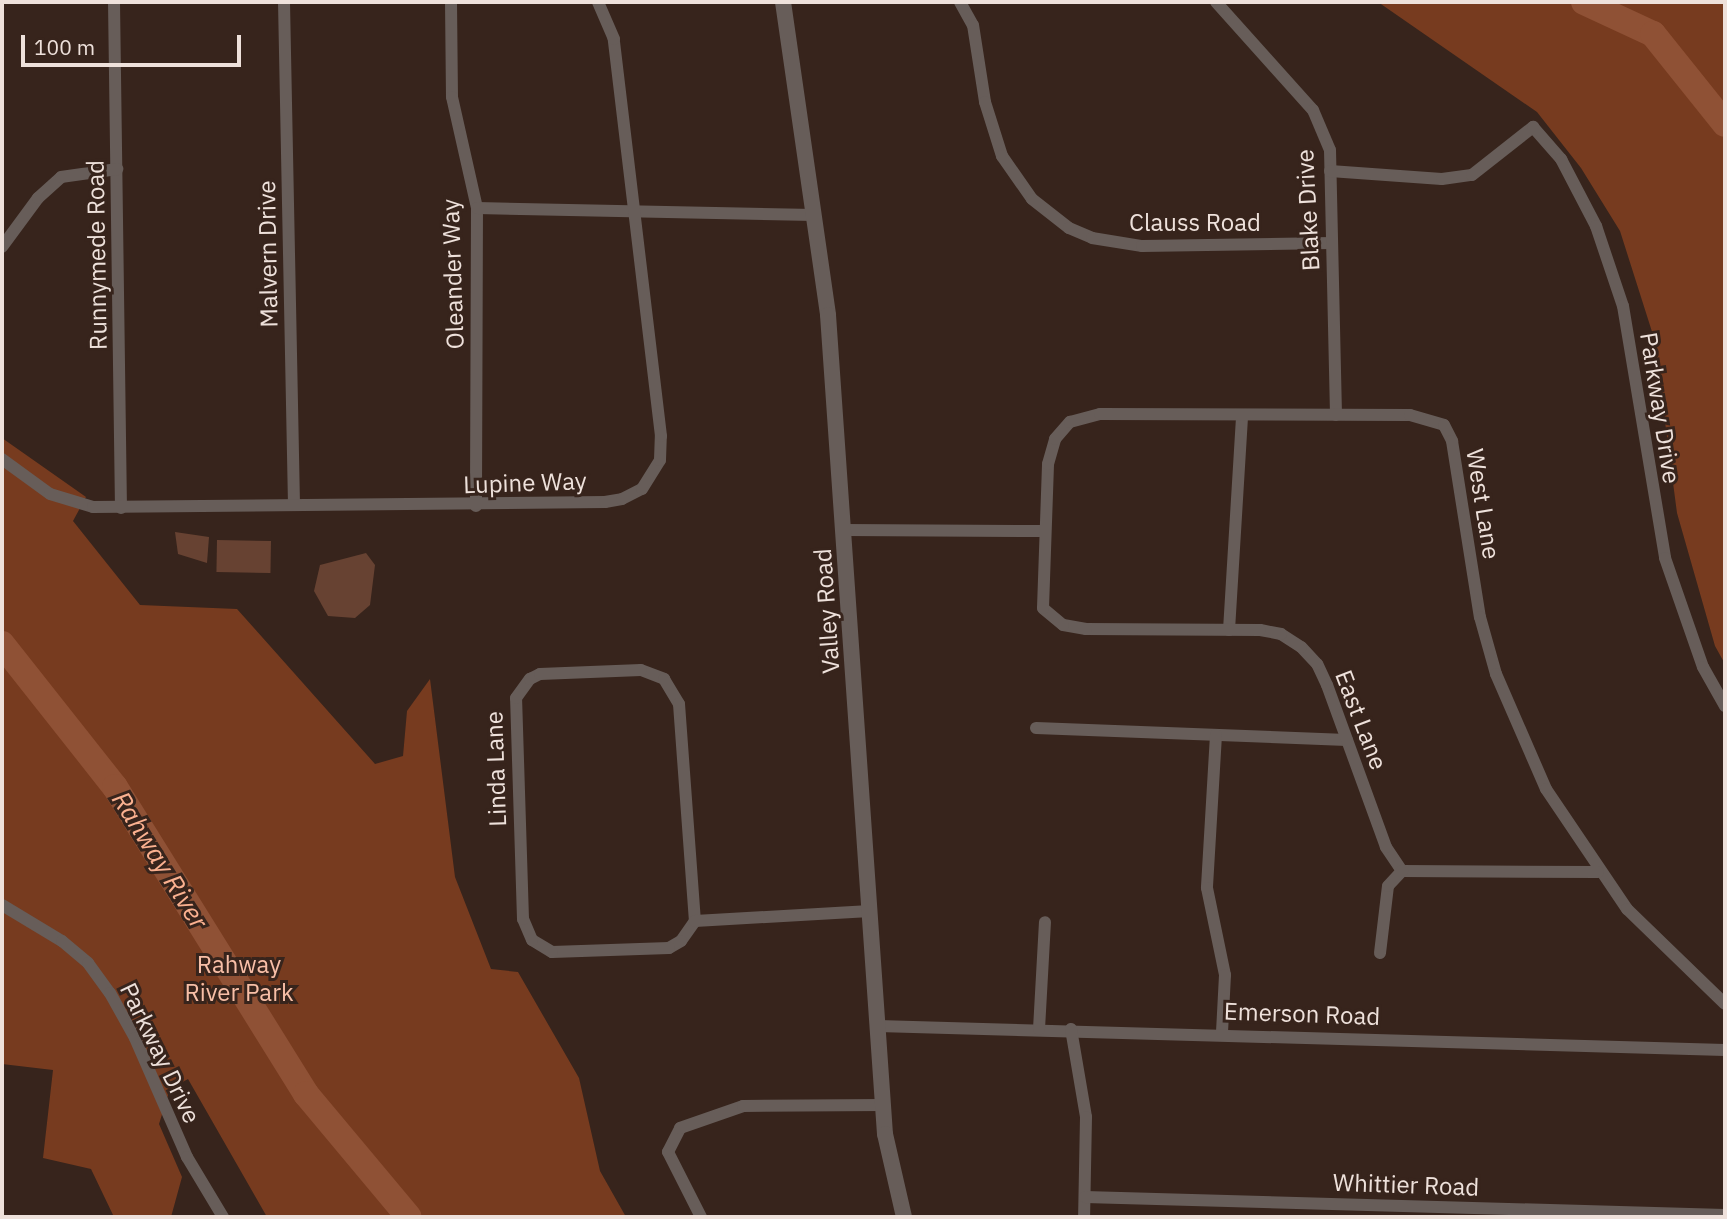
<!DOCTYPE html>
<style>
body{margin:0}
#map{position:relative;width:1727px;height:1219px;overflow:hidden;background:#37241c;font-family:"IBM Plex Sans",sans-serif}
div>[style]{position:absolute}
.green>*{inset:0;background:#674232;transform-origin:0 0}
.forest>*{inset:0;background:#773b1f}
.river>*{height:26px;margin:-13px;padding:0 13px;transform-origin:13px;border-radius:13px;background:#8f5135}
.minor>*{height:12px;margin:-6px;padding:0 6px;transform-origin:6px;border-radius:6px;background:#675d59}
.tertiary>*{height:16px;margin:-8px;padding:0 8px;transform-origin:8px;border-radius:8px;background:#675d59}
span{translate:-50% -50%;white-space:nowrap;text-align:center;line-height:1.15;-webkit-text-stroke:6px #37241c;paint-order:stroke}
.street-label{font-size:24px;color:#eee1db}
.park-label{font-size:24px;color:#f8bfa7}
.water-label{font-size:26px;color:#fbb190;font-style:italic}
.frame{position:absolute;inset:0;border:4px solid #eee1db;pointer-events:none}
.scale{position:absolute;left:21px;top:35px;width:220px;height:32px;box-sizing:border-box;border:4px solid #eee1db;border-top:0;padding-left:9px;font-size:21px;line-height:24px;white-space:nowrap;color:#eee1db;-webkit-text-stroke:5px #37241c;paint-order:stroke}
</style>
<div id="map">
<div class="green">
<div style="clip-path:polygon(175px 532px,209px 537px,207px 563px,178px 554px)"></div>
<div style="left:217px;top:540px;width:54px;height:32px;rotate:1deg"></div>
<div style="clip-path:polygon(366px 553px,375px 565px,370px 605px,355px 618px,328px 616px,314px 591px,320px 565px)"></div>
</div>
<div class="forest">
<div style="clip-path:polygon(1378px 2px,1725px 2px,1725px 664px,1715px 646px,1677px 513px,1654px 338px,1620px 231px,1581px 168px,1537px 112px)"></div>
<div style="clip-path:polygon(2px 438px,86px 497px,73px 521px,140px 605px,237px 609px,375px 764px,403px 756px,407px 711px,430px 679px,455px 877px,491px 969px,518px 972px,579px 1078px,600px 1171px,626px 1217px,267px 1217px,188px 1079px,170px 1089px,159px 1124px,182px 1177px,171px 1217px,114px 1217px,91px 1169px,43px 1158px,53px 1070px,2px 1064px)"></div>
</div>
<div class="river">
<div style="left:1584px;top:2px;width:76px;rotate:24.9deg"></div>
<div style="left:1653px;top:34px;width:115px;rotate:51.3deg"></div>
<div style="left:2px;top:644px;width:182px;rotate:51.7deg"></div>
<div style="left:115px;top:787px;width:362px;rotate:58.1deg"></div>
<div style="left:306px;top:1094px;width:160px;rotate:50.1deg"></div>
</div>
<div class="minor">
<div style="left:114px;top:2px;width:506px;rotate:89.21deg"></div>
<div style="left:284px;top:2px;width:503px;rotate:88.86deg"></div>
<div style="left:451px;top:2px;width:95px;rotate:89.4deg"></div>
<div style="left:452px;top:97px;width:114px;rotate:77.3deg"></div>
<div style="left:477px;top:208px;width:298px;rotate:90.2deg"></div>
<div style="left:960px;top:2px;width:26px;rotate:61deg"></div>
<div style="left:973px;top:25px;width:78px;rotate:81.1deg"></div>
<div style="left:985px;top:102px;width:57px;rotate:72.5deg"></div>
<div style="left:1002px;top:156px;width:52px;rotate:55.1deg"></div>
<div style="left:1032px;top:199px;width:47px;rotate:38.1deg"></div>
<div style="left:1069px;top:228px;width:25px;rotate:23deg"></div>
<div style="left:1092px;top:238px;width:51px;rotate:9.1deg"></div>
<div style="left:1142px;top:246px;width:190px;rotate:-0.9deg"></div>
<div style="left:1216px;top:2px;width:145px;rotate:48.1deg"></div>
<div style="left:1313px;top:110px;width:43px;rotate:67deg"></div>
<div style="left:1330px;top:150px;width:265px;rotate:88.7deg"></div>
<div style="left:1330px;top:171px;width:112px;rotate:4.1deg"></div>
<div style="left:1442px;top:179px;width:30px;rotate:-8deg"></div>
<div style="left:1472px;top:175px;width:78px;rotate:-38.2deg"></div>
<div style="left:1533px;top:127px;width:43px;rotate:48.8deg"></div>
<div style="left:1561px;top:159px;width:76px;rotate:62.4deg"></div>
<div style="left:1596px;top:226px;width:84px;rotate:71.4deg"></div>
<div style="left:1623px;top:306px;width:255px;rotate:80.5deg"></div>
<div style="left:1665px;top:558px;width:115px;rotate:70.8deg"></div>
<div style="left:1703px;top:667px;width:45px;rotate:60.6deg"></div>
<div style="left:477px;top:208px;width:337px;rotate:1.2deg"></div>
<div style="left:2px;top:247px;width:61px;rotate:-53.7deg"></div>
<div style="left:38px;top:198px;width:31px;rotate:-42deg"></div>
<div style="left:61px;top:177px;width:57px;rotate:-8.1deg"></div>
<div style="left:2px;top:459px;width:59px;rotate:36.1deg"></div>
<div style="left:50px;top:494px;width:45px;rotate:16.8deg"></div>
<div style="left:93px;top:507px;width:512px;rotate:-0.56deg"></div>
<div style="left:605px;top:502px;width:17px;rotate:-10deg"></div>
<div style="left:622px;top:499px;width:22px;rotate:-27deg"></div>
<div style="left:642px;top:489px;width:34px;rotate:-58deg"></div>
<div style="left:660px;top:460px;width:24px;rotate:-88deg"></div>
<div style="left:661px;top:436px;width:400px;rotate:-96.8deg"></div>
<div style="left:614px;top:39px;width:40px;rotate:-113.4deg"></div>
<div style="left:844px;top:530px;width:200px;rotate:0.3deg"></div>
<div style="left:1229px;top:630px;width:215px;rotate:-86.5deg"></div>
<div style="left:641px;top:670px;width:25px;rotate:21deg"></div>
<div style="left:664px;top:679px;width:29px;rotate:59deg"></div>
<div style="left:679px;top:704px;width:218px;rotate:85.8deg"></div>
<div style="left:695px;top:921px;width:24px;rotate:125deg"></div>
<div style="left:681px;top:941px;width:14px;rotate:150deg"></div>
<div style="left:669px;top:948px;width:117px;rotate:178deg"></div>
<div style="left:552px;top:952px;width:23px;rotate:-149deg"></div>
<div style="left:532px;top:940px;width:23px;rotate:-113deg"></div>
<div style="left:523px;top:919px;width:221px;rotate:-91.8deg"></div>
<div style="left:516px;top:698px;width:24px;rotate:-54deg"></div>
<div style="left:530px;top:679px;width:11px;rotate:-27deg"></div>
<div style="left:540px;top:674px;width:101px;rotate:-2.3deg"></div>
<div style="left:1036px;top:728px;width:311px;rotate:2.2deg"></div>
<div style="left:1216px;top:735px;width:153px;rotate:93.4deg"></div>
<div style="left:1207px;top:888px;width:89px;rotate:78.3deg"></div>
<div style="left:1225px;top:975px;width:57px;rotate:93deg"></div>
<div style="left:1402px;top:871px;width:29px;rotate:-124deg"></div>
<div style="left:1386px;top:847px;width:172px;rotate:-110deg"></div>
<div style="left:1327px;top:685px;width:23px;rotate:-115deg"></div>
<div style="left:1317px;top:664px;width:23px;rotate:-133deg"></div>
<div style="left:1301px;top:647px;width:24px;rotate:-147deg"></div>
<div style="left:1281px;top:634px;width:21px;rotate:-169deg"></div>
<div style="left:1260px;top:630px;width:174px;rotate:-179.7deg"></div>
<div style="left:1086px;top:629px;width:23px;rotate:-170deg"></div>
<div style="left:1063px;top:625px;width:26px;rotate:-140deg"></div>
<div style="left:1043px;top:608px;width:144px;rotate:-88deg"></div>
<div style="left:1048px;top:464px;width:26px;rotate:-74deg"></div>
<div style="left:1055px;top:439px;width:23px;rotate:-49deg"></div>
<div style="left:1070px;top:422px;width:31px;rotate:-15deg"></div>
<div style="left:1100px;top:414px;width:310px;rotate:0.2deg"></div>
<div style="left:1410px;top:415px;width:35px;rotate:16deg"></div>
<div style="left:1444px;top:425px;width:18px;rotate:63deg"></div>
<div style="left:1452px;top:441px;width:178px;rotate:81deg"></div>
<div style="left:1480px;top:617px;width:59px;rotate:74.3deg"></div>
<div style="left:1496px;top:674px;width:125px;rotate:66.5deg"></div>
<div style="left:1546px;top:789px;width:145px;rotate:56deg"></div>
<div style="left:1627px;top:909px;width:136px;rotate:44.1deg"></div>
<div style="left:1402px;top:871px;width:196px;rotate:0.3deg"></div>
<div style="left:2px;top:905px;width:70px;rotate:31deg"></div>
<div style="left:62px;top:941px;width:34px;rotate:40deg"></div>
<div style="left:88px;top:963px;width:37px;rotate:54deg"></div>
<div style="left:110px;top:993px;width:51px;rotate:60.9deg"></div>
<div style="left:135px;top:1038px;width:130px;rotate:66.4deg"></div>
<div style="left:187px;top:1157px;width:70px;rotate:59deg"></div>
<div style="left:695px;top:921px;width:175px;rotate:-3.3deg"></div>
<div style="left:1380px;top:953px;width:67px;rotate:-83.2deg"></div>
<div style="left:1388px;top:886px;width:21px;rotate:-47deg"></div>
<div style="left:878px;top:1026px;width:847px;rotate:1.62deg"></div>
<div style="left:1039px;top:1029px;width:107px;rotate:-86.8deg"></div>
<div style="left:1071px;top:1029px;width:89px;rotate:80.3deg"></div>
<div style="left:1086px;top:1117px;width:100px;rotate:91.1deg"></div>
<div style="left:1085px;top:1197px;width:640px;rotate:1.61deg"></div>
<div style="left:701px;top:1217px;width:73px;rotate:-116.9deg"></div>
<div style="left:668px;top:1152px;width:27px;rotate:-63deg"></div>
<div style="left:680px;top:1128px;width:67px;rotate:-19.2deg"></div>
<div style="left:743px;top:1106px;width:140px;rotate:-0.4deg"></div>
</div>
<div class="tertiary">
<div style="left:783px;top:2px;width:316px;rotate:81.8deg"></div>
<div style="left:828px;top:315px;width:821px;rotate:86.02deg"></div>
<div style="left:885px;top:1134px;width:85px;rotate:77.1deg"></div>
</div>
<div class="street-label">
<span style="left:1308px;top:210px;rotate:-93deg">Blake Drive</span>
<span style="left:1195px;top:223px">Clauss Road</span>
<span style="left:268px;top:254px;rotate:-91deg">Malvern Drive</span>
<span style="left:97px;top:255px;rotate:-91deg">Runnymede Road</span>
<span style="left:453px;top:274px;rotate:-92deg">Oleander Way</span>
<span style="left:1660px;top:408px;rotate:81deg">Parkway Drive</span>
<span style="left:525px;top:483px;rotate:-2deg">Lupine Way</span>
<span style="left:1483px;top:504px;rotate:81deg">West Lane</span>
<span style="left:827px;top:611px;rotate:-94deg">Valley Road</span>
<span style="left:1361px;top:720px;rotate:69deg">East Lane</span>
<span style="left:496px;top:769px;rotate:-92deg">Linda Lane</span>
<span style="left:1302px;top:1014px;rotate:2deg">Emerson Road</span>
<span style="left:160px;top:1053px;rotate:64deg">Parkway Drive</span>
<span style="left:1406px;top:1185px;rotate:2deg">Whittier Road</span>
</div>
<div class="park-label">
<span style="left:239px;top:979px">Rahway<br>River Park</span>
</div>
<div class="water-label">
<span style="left:160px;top:860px;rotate:58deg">Rahway River</span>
</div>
<div class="frame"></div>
<div class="scale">100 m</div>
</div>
